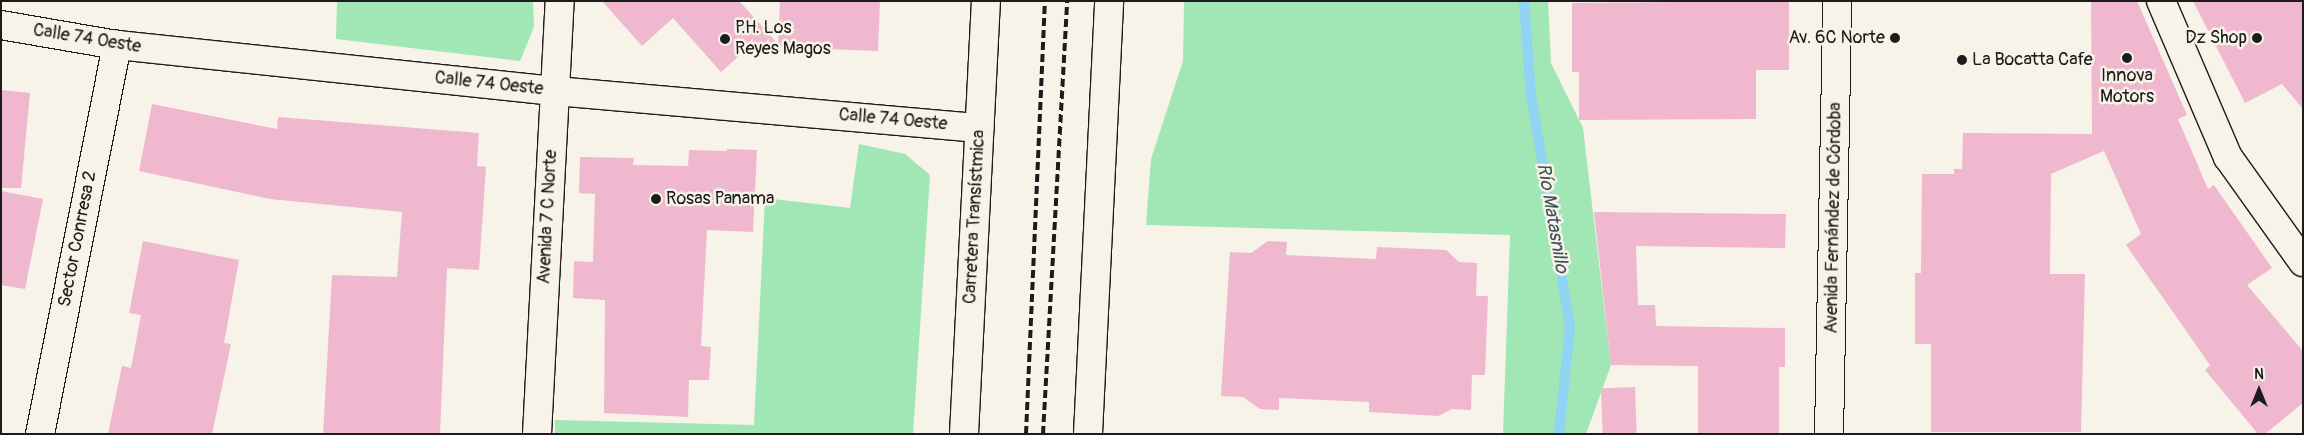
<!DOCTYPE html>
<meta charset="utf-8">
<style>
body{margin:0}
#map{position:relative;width:2304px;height:435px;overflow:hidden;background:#f7f3e8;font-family:Pangolin,sans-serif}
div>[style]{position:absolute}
.green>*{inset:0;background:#a0e7b5}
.stream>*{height:10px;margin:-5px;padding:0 5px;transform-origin:5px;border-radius:5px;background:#90d3f2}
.building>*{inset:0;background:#efb8cf;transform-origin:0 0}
.roads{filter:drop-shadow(1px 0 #1c1c1c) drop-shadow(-1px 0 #1c1c1c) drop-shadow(0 1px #1c1c1c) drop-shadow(0 -1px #1c1c1c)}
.minor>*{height:28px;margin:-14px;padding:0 14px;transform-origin:14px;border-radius:14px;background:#f7f3e8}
.secondary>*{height:28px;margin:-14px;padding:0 14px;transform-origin:14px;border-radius:14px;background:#f7f3e8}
.primary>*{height:28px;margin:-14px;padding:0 14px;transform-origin:14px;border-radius:14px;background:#f7f3e8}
.rail>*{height:4px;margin-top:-2px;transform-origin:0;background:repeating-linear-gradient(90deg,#1c1c1c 0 8px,transparent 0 12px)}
.dots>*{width:14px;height:14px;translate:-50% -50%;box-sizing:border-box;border:2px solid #f7f3e8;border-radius:50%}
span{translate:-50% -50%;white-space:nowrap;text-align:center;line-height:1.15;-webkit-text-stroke:5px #f7f3e8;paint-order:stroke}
.poi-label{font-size:18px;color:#1c1c1c}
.left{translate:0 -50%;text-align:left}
.right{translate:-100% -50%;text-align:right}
.street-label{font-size:18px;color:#1c1c1c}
.water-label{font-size:19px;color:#3f535c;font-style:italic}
.frame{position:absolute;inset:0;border:2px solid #1c1c1c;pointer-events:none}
.north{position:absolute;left:2234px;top:365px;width:50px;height:50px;-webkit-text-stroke:4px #f7f3e8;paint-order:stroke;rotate:0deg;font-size:14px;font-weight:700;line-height:20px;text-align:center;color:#1c1c1c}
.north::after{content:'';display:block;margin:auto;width:18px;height:22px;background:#1c1c1c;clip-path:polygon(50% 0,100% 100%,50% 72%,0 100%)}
</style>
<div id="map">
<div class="green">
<div style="clip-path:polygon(337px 1px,533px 1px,534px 27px,520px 61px,336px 39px)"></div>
<div style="clip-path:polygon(1184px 1px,1548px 1px,1551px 63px,1583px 128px,1611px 365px,1586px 434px,1503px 434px,1510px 235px,1146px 225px,1151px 159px,1183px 61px)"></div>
<div style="clip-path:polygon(859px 144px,905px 154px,930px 175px,913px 434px,555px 434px,555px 420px,754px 425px,765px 198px,850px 208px)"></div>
</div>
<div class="stream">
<div style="left:1524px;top:1px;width:95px;rotate:85.8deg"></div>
<div style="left:1531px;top:96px;width:234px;rotate:80.4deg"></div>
<div style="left:1570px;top:327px;width:108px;rotate:95.9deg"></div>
</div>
<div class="building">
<div style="clip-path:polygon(602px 1px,739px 1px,778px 44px,780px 1px,880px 1px,878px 51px,750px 46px,721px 72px,673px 18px,642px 46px)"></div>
<div style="clip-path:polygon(1789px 1px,1789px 70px,1756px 70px,1756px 119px,1579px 120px,1579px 72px,1572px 72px,1572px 3px)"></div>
<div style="clip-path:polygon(2091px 1px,2137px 1px,2187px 115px,2178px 119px,2208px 189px,2214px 185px,2272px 268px,2247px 285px,2303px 351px,2303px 403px,2265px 434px,2258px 434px,2205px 370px,2210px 365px,2126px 245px,2141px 234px,2104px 151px,2051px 174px,2050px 274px,2085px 274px,2081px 432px,1931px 432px,1931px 344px,1915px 344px,1915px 273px,1921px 273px,1922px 174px,1954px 174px,1954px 169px,1962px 169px,1963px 133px,2092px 134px)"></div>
<div style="clip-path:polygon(2193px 1px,2303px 1px,2303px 109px,2282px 84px,2245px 103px)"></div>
<div style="clip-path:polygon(1px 90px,30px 93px,21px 188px,1px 188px)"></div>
<div style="clip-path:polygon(152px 104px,277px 129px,278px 117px,479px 133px,477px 166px,486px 167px,479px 270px,447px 268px,440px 434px,323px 434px,332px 275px,397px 277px,402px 212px,270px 199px,139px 171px)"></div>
<div style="clip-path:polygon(727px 149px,757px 150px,753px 232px,707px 230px,701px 346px,711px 347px,709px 380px,689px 380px,688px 417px,604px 413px,605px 300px,573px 298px,574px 261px,593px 262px,595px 194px,579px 193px,580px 157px,634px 158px,633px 165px,688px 166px,689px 150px,727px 151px)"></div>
<div style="clip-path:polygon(1px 191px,43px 199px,25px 289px,1px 285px)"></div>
<div style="clip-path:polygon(1594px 212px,1786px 214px,1785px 248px,1636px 246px,1638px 305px,1655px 305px,1656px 326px,1785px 328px,1785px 367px,1779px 367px,1779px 434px,1698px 434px,1698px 366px,1611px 365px)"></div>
<div style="clip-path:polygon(143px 241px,239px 260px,224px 343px,231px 344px,212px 434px,108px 434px,122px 366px,131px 368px,141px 315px,129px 313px)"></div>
<div style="clip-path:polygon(1268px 241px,1287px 242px,1286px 255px,1376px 259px,1377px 247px,1446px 250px,1459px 262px,1477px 263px,1476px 296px,1488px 296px,1485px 375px,1472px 375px,1471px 410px,1452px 409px,1438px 416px,1369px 412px,1369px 402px,1279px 398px,1279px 410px,1260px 409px,1243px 397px,1221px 396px,1230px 252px,1251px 253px)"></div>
<div style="left:1635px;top:387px;width:47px;height:34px;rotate:88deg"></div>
</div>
<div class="roads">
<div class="minor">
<div style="left:2161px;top:1px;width:170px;rotate:66.8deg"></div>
<div style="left:2228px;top:157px;width:129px;rotate:54.5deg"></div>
<div style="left:1px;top:25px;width:118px;rotate:9.8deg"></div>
<div style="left:117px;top:45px;width:440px;rotate:6deg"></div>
<div style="left:555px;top:91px;width:426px;rotate:5deg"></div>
<div style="left:40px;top:434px;width:397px;rotate:-78.8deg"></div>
<div style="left:537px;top:434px;width:434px;rotate:-87deg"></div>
</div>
<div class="secondary">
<div style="left:1829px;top:434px;width:433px;rotate:-88.9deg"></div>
</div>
<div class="primary">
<div style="left:964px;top:434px;width:434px;rotate:-87.1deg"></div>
<div style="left:1088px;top:434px;width:434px;rotate:-87.2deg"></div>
</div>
</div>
<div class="rail">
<div style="left:1026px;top:434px;width:433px;rotate:-87.5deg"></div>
<div style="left:1043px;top:434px;width:434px;rotate:-86.8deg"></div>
</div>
<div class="dots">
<div style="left:1895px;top:38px;background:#1c1c1c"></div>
<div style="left:2257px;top:38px;background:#1c1c1c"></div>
<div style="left:725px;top:39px;background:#1c1c1c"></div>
<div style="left:2127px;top:58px;background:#1c1c1c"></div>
<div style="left:1962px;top:60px;background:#1c1c1c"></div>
<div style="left:656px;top:199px;background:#1c1c1c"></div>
</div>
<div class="poi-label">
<span class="left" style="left:735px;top:39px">P.H. Los<br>Reyes Magos</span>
<span class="right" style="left:1885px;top:38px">Av. 6C Norte</span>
<span class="right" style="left:2247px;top:38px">Dz Shop</span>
<span class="left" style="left:1972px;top:60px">La Bocatta Cafe</span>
<span style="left:2127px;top:87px">Innova<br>Motors</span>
<span class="left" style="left:666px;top:199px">Rosas Panama</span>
</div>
<div class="street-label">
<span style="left:87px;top:39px;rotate:9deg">Calle 74 Oeste</span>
<span style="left:489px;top:84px;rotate:6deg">Calle 74 Oeste</span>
<span style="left:893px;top:120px;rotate:5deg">Calle 74 Oeste</span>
<span style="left:548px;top:217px;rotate:-87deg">Avenida 7 C Norte</span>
<span style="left:975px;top:217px;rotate:-87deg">Carretera Transístmica</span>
<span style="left:1834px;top:218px;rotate:-89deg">Avenida Fernández de Córdoba</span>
<span style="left:78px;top:239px;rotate:-79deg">Sector Conrresa 2</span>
</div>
<div class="water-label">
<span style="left:1552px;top:218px;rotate:80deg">Río Matasnillo</span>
</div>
<div class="frame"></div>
<div class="north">N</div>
</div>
